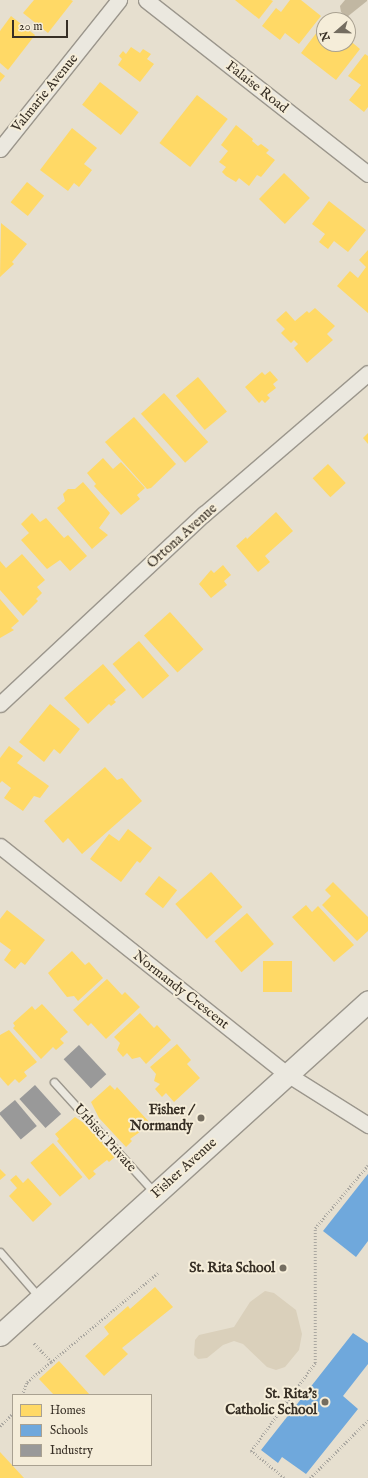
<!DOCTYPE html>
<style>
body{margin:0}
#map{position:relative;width:368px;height:1478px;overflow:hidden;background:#e6dfcf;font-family:"IM FELL English",serif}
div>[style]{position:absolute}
.green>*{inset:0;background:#dad0bb}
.water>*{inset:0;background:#c1b7a2}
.homes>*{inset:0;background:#ffd966;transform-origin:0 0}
.schools>*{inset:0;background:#6fa8dc}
.industry>*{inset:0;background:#999;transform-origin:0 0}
.path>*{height:2.5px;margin-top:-1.25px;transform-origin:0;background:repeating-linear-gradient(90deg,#aba8a1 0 1px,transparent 0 3px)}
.roads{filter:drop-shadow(1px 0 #9b968c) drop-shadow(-1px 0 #9b968c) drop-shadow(0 1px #9b968c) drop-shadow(0 -1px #9b968c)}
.service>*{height:7px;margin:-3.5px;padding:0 3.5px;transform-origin:3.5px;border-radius:3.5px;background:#ebe8df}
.minor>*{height:15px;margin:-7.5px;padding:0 7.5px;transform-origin:7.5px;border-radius:7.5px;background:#ebe8df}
.secondary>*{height:21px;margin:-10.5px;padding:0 10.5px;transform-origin:10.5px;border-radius:10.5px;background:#ebe8df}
.dots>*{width:11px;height:11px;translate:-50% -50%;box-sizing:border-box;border:2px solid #f5edd9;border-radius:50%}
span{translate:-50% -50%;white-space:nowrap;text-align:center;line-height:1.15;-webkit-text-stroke:4px #f5edd9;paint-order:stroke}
.street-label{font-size:14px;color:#372f25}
.poi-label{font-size:14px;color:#372f25;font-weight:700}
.right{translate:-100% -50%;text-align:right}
.legend{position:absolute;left:12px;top:1394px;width:140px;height:72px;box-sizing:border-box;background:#f5edd9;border:1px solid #a9a191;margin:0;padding:5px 7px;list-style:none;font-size:12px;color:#372f25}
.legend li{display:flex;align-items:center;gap:8px;height:20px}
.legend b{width:20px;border:1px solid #a9a191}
.north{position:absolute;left:316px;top:12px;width:40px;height:40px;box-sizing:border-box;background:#f5edd9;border:1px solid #a9a191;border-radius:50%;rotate:250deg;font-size:11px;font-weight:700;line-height:16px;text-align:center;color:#372f25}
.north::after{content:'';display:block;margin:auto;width:14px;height:18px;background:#746d60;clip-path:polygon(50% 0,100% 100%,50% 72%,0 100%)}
.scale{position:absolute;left:12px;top:20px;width:56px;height:18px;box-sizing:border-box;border:2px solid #372f25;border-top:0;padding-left:5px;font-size:12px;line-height:14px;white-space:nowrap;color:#372f25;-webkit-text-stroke:3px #f5edd9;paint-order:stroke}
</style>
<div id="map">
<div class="green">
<div style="clip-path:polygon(265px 1291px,274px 1293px,296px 1310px,302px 1334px,299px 1350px,285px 1367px,276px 1370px,267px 1367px,243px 1344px,234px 1341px,223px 1345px,207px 1358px,198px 1359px,194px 1355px,195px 1340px,199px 1335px,234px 1327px,250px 1302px)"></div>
</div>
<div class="water">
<div style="clip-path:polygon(345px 0,367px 0,367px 1px,347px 17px,341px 12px,340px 6px)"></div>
</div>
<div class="homes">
<div style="clip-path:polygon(34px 0,71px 0,73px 1px,48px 33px,23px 13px)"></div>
<div style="clip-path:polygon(235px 0,271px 0,273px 1px,259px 19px)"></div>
<div style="clip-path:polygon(290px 0,301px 0,321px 16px,299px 44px,285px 33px,280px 40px,262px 26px,276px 8px,281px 12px)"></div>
<div style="clip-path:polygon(11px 16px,35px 35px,8px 70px,0 63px,0 31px)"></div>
<div style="clip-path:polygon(324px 23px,324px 44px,348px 44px,348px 39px,360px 49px,336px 80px,301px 53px)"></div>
<div style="clip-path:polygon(131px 47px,140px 53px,143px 49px,151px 54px,147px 59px,154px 64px,140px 82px,118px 65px,122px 59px,119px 56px,123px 51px,126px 54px)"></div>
<div style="clip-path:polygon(365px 54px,368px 56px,368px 107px,364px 112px,349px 100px,361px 85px,348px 76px)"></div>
<div style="clip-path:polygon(0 72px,5px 76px,0 82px)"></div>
<div style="left:100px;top:82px;width:49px;height:29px;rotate:38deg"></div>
<div style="left:197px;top:95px;width:39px;height:61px;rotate:38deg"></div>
<div style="clip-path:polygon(236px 125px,253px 139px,252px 141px,258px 146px,261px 144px,269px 150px,266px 153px,275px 160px,261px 177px,257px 175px,249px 186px,239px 178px,236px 182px,226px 176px,222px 172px,226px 167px,219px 162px,228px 151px,221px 145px)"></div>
<div style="clip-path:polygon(72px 128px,97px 148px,84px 164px,92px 170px,79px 187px,74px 183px,68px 191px,40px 170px)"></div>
<div style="left:284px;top:173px;width:36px;height:36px;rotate:44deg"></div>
<div style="left:27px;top:182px;width:22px;height:26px;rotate:39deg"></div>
<div style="clip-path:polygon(329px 201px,366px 230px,348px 252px,334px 241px,328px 249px,319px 242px,325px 234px,312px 224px)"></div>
<div style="clip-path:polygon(1px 223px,27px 244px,12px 262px,14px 264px,0 277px)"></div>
<div style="clip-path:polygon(368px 250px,368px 313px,337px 286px,350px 271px,358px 278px,366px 267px,359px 260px)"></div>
<div style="clip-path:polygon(315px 308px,335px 326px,327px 334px,333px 340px,307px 363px,294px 348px,298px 344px,294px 340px,291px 343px,281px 333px,285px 329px,276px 320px,286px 311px,295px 321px,307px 311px,309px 313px)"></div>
<div style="clip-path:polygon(270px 371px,278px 380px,273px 384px,276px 388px,267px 395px,270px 398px,265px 403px,262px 400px,259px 403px,245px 387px,262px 372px,265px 375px)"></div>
<div style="left:198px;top:377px;width:45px;height:29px;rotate:50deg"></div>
<div style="left:164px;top:393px;width:66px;height:31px;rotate:48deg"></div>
<div style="clip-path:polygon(134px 417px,176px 464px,151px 488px,147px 489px,105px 442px)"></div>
<div style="clip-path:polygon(368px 433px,368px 444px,363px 438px)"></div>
<div style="clip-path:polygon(103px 458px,113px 469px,121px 462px,145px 488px,137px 495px,140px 499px,121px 515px,94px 486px,96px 484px,87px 473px)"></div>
<div style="left:328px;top:464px;width:26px;height:21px;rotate:47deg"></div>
<div style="clip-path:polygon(83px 482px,110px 513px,99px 528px,108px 535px,92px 549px,57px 508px,65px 501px,63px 494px,68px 489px,75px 489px)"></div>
<div style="clip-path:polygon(276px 512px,293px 531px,265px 556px,270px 562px,258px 572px,236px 546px,246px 537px,247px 539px)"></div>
<div style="clip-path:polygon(32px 513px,40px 522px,46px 518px,64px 538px,68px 535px,87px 556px,70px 571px,60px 560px,47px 569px,21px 540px,29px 533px,21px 524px)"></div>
<div style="clip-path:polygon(22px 554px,45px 580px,37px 587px,42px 593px,36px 599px,38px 601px,23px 616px,0 590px,0 561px,6px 568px)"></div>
<div style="clip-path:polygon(223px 565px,231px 575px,224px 581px,227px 585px,211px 598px,199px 584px,211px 570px,214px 573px)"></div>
<div style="clip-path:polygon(0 599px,19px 621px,11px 628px,14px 630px,0 638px)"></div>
<div style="left:170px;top:612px;width:50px;height:35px;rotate:48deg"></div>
<div style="left:139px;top:641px;width:46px;height:35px;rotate:49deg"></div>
<div style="clip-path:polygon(103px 664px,126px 690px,114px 700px,116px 702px,111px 706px,109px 704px,88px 724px,64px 698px)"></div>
<div style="clip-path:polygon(50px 704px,80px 729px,60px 754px,54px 749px,44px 762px,19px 742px)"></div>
<div style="clip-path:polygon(9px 746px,23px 756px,17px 763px,49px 786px,40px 798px,34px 796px,23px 811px,4px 798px,11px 788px,2px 781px,0 783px,0 758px)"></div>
<div style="clip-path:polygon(105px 767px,117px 780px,122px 778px,142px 801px,82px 854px,68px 838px,63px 843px,44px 821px)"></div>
<div style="clip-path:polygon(128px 829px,152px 848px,140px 863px,137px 861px,121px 882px,90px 859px,109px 834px,119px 841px)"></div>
<div style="left:211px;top:872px;width:47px;height:48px;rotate:48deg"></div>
<div style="left:159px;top:876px;width:23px;height:23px;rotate:38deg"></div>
<div style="clip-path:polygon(333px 882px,368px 917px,368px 931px,357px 941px,322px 905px,331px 896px,325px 890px)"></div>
<div style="clip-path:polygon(306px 905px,312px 912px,318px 906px,354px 945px,334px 962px,292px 917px)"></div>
<div style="clip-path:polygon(7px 910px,45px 940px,25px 965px,21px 962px,15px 969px,4px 960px,11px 950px,0 942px,0 919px)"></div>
<div style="left:247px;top:913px;width:41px;height:43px;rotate:49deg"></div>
<div style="clip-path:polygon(72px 951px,85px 965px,89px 962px,103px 978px,78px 1001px,74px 996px,67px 997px,48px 973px)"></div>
<div style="left:263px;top:961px;width:29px;height:31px"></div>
<div style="clip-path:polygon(107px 979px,122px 995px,125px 992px,140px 1007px,106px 1039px,91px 1023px,88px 1026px,73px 1010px)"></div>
<div style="clip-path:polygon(42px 1004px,68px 1032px,60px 1039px,64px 1043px,56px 1050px,53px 1047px,41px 1059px,13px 1028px,15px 1026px,13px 1023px,32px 1006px,35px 1010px)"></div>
<div style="clip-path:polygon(140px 1013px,154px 1028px,157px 1025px,171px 1040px,146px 1064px,140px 1057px,132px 1059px,127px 1053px,123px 1057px,117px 1050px,120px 1043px,114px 1037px)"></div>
<div style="clip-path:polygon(9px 1030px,37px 1062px,24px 1072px,27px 1076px,19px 1083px,15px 1079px,8px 1086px,0 1077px,0 1035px)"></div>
<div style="clip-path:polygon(177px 1044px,191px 1060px,187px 1064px,200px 1078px,174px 1102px,166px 1093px,162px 1097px,155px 1089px,160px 1084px,154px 1081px,156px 1074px,150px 1067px)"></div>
<div style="clip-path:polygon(110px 1085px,115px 1090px,117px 1087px,151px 1124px,130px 1139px,132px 1141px,126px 1147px,99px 1118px,91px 1102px)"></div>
<div style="clip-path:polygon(75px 1117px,90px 1127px,116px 1156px,109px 1162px,107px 1160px,93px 1171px,96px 1174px,89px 1180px,57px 1141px,59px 1139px,55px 1134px)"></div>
<div style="left:53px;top:1143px;width:45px;height:30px;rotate:49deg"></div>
<div style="clip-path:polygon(0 1169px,6px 1175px,0 1180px)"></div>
<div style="clip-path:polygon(16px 1175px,23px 1183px,28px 1178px,52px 1204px,33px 1222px,9px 1196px,17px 1188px,10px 1180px)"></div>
<div style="clip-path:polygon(155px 1287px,173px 1307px,122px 1348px,128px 1354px,104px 1376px,85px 1356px,109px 1334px,104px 1327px,128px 1306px,130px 1309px)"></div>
<div style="clip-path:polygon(59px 1361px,70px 1373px,90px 1395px,54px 1395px,39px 1379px)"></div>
<div style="clip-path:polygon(0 1452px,24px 1478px,0 1478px)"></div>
</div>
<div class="schools">
<div style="clip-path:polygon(368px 1174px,368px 1241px,356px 1257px,323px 1231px)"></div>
<div style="clip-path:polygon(353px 1333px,368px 1343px,368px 1364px,343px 1396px,358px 1409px,306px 1474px,282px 1457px,278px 1463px,261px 1450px)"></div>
</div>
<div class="industry">
<div style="left:79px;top:1045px;width:40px;height:21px;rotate:47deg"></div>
<div style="left:35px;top:1085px;width:39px;height:21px;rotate:48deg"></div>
<div style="left:15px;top:1100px;width:34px;height:21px;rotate:50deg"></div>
</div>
<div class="path">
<div style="left:51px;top:1362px;width:139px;rotate:-39.8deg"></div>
<div style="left:22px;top:1395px;width:14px;rotate:-69deg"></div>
<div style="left:27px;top:1382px;width:31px;rotate:-40deg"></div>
<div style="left:51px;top:1362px;width:26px;rotate:-133deg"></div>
<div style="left:0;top:1426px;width:18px;rotate:-45deg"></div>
<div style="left:284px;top:1478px;width:43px;rotate:-140.7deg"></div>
<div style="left:251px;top:1451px;width:109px;rotate:-54deg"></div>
<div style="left:315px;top:1363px;width:135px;rotate:-90deg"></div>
<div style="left:315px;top:1228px;width:82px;rotate:-49.9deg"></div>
<div style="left:310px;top:1478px;width:82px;rotate:-45deg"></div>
</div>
<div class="roads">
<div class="service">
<div style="left:54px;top:1082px;width:149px;rotate:47.7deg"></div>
<div style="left:0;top:1252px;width:61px;rotate:49deg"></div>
</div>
<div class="minor">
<div style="left:146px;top:0;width:282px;rotate:38.1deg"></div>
<div style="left:0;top:149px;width:191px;rotate:-51.4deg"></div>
<div style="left:0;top:704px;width:279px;rotate:-43deg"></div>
<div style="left:204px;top:514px;width:216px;rotate:-40.7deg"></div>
<div style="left:0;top:846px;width:367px;rotate:38.5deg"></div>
<div style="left:287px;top:1074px;width:96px;rotate:32.2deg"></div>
</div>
<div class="secondary">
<div style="left:0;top:1335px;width:497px;rotate:-42.2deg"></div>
</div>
</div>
<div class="dots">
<div style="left:201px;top:1118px;background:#746d60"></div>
<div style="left:283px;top:1268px;background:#746d60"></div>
<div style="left:325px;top:1402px;background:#746d60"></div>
</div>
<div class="street-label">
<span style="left:257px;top:87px;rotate:38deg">Falaise Road</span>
<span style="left:45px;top:93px;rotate:-51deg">Valmarie Avenue</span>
<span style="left:182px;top:536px;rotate:-42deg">Ortona Avenue</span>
<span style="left:181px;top:990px;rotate:38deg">Normandy Crescent</span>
<span style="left:105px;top:1138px;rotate:48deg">Urbisci Private</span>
<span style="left:184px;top:1168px;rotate:-42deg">Fisher Avenue</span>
</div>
<div class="poi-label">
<span class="right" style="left:193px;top:1118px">Fisher /<br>Normandy</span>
<span class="right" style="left:275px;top:1268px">St. Rita School</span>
<span class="right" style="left:317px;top:1402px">St. Rita's<br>Catholic School</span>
</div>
<ul class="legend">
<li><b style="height:11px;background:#ffd966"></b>Homes</li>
<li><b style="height:11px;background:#6fa8dc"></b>Schools</li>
<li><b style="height:11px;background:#999"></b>Industry</li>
</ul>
<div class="north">N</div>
<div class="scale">20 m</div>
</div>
